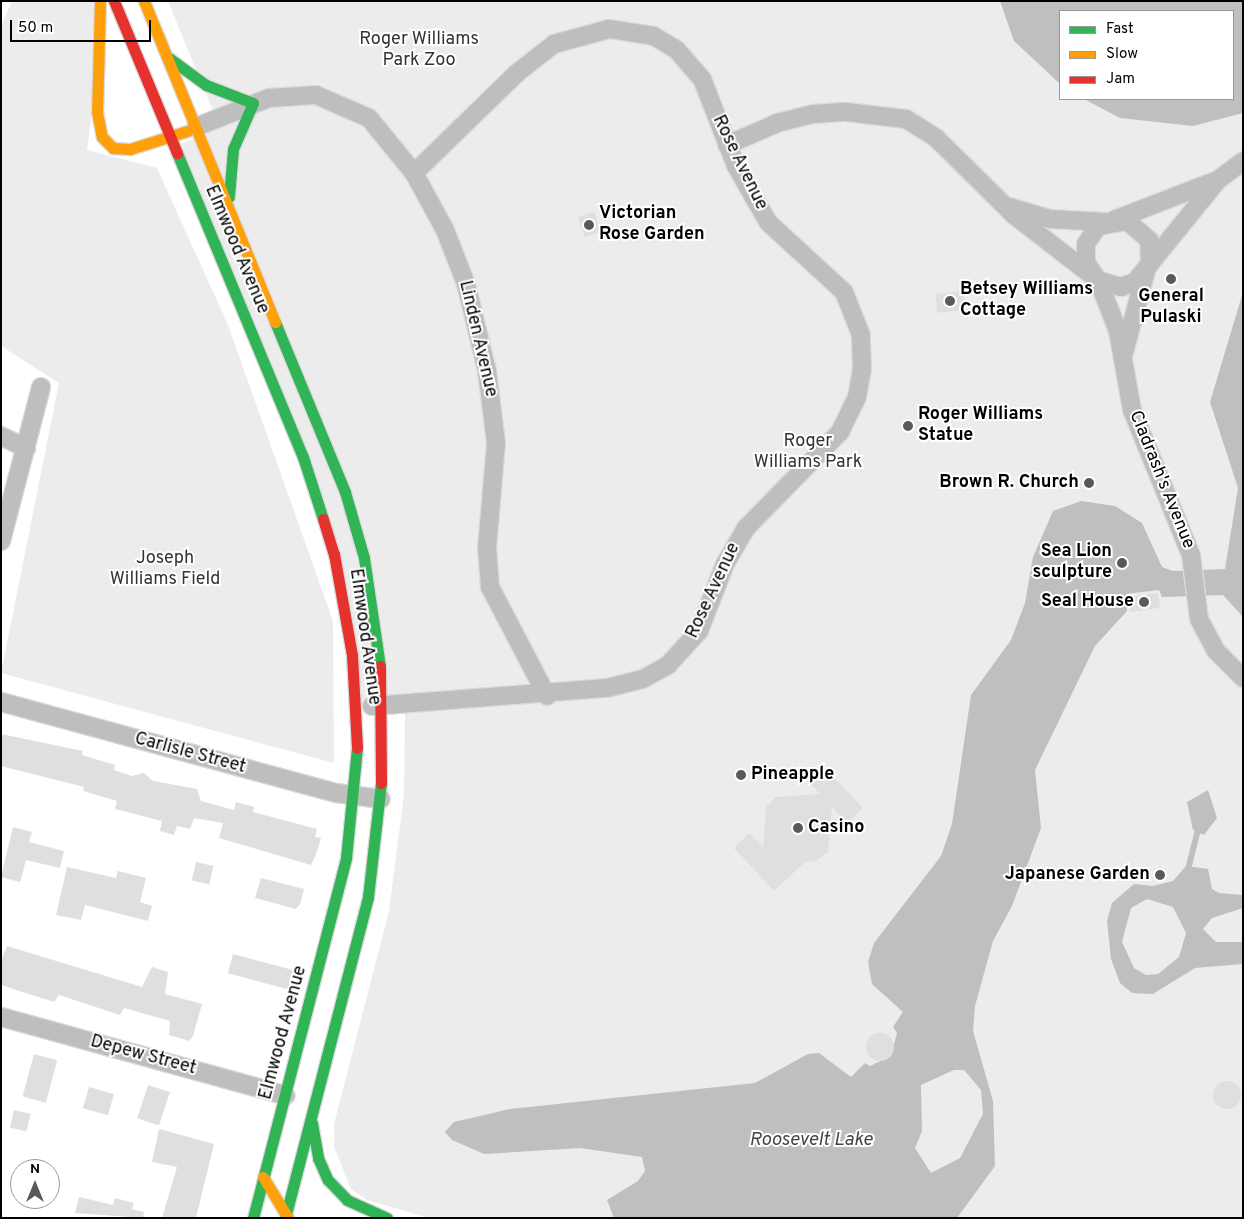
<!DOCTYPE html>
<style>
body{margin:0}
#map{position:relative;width:1244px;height:1219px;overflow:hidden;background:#fff;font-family:Overpass,sans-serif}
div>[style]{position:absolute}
.green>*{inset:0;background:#ececec}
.water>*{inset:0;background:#bfbfbf}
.stream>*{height:5.5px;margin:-2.75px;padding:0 2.75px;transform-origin:2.75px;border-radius:2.75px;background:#bfbfbf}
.building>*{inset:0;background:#dfdfdf;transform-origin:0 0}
.round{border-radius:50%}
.roads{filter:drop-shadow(1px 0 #dbdbdb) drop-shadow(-1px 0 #dbdbdb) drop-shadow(0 1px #dbdbdb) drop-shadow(0 -1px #dbdbdb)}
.street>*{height:18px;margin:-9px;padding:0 9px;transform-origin:9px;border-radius:9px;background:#bebebe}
.fast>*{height:11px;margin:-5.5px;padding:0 5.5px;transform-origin:5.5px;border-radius:5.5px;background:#30b455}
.slow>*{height:11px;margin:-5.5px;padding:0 5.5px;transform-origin:5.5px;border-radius:5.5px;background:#ff9f0a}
.jam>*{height:11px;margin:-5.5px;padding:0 5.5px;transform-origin:5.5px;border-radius:5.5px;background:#e5322d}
.dots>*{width:14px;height:14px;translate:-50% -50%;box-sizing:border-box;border:2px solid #fff;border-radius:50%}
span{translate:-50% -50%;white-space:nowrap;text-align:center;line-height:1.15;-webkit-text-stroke:4px #fff;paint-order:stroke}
.park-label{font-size:18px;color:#333}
.street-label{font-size:18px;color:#000}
.poi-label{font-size:18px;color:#000;font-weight:700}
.left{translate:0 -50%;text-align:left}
.right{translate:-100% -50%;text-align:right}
.water-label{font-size:19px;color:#444;font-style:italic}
.frame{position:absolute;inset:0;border:2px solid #000;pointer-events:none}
.legend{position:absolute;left:1059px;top:10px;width:175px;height:90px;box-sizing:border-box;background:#fff;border:1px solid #999;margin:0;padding:6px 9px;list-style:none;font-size:15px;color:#000}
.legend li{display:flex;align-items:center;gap:10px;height:25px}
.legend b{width:25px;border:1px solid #999}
.north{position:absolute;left:10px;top:1159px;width:50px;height:50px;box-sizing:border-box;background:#fff;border:1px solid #999;border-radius:50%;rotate:0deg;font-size:14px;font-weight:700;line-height:20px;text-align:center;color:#000}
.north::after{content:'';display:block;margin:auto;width:18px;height:22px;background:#595959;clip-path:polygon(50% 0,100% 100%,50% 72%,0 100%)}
.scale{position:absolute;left:10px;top:20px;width:141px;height:22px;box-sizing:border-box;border:2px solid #000;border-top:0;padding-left:6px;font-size:15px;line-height:18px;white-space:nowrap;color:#000;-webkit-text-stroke:4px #fff;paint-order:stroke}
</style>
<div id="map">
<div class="green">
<div style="clip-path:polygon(12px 1px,106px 1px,87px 150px,157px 168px,228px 325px,333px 621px,334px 763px,1px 673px,59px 383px,1px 346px,1px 26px)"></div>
<div style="clip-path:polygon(evenodd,168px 1px,1243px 1px,1243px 1218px,429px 1218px,367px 1200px,351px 1189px,334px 1147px,334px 1124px,389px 911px,404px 794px,405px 711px,361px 710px,337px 544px,177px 146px,219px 126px,168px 1px,1060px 11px,1233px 11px,1233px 99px,1060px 99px,1060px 11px)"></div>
</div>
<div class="water">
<div style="clip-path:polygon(1000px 1px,1243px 1px,1243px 113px,1193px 126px,1120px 118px,1084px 99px,1233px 99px,1233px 11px,1060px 11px,1060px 84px,1014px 41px)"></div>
<div style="clip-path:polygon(evenodd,1243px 292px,1243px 617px,1223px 595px,1162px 597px,1159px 590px,1126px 594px,1127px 611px,1095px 646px,1035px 770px,1041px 828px,1012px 906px,993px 941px,975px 1006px,973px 1031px,993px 1101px,995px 1166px,957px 1218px,614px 1218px,607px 1200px,638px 1181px,645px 1171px,642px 1157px,580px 1148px,484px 1154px,452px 1140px,445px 1132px,454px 1122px,510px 1109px,755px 1083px,808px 1054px,819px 1053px,851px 1077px,865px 1063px,870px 1066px,891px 1056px,897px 1033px,893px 1027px,903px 1012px,872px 984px,868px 962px,874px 943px,941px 856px,952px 824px,971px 695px,1011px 640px,1025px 603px,1033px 557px,1053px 511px,1081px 501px,1115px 506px,1142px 523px,1162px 567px,1173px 571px,1225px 569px,1238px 488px,1210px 402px,1243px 292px,954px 1070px,964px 1070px,981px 1090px,983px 1114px,960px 1158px,931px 1173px,915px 1148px,922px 1131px,921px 1085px,954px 1070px)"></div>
<div style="clip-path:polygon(1208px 790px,1217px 818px,1204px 835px,1193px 830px,1187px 802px)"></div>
<div style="clip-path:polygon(evenodd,1186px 866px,1208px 869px,1212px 889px,1219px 893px,1243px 895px,1243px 908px,1212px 918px,1203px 929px,1216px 942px,1243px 942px,1243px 964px,1195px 968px,1153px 994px,1132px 993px,1120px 983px,1111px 959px,1107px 921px,1112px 903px,1134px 884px,1153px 886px,1173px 881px,1186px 866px,1147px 899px,1173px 907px,1186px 933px,1179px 957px,1158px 974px,1146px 975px,1134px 968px,1122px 942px,1131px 908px,1147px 899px)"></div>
</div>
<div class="stream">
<div style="left:1189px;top:866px;width:34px;rotate:-76deg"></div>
</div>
<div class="building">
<div style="left:594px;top:212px;width:21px;height:17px;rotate:71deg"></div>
<div style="left:963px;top:291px;width:19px;height:28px;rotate:84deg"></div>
<div style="left:1158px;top:593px;width:15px;height:30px;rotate:82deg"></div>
<div style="clip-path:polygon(1px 734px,83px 751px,82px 755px,115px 765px,114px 770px,132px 776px,144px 773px,153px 781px,197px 789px,201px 801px,234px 810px,236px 802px,254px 807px,253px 812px,317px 829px,315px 837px,321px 838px,316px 854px,311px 865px,219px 838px,223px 823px,194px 818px,190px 829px,177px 826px,174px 835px,160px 831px,162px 821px,115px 809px,117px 801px,83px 791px,84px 787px,1px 766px)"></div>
<div style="clip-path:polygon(822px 765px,863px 808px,847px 823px,832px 807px,828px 852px,816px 861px,805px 862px,774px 891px,734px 848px,749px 833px,763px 847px,766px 807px,776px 797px,820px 794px,806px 779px)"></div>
<div style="clip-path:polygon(13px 827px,32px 832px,29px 842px,64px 851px,60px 868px,26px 860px,20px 882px,1px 877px)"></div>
<div style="left:196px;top:862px;width:18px;height:19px;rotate:13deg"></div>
<div style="clip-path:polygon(67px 867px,116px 878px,118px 871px,146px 878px,140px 902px,152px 906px,148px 921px,85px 905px,81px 920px,56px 915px)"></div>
<div style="clip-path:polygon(261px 878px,304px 889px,300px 904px,296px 909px,255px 898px)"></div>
<div style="clip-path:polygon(7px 946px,142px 987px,152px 967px,168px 972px,165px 994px,202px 1004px,193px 1036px,189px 1041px,169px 1035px,170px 1021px,124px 1008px,120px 1015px,59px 995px,54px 1002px,1px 985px,1px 960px)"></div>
<div style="left:233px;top:954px;width:63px;height:20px;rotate:15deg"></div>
<div class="round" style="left:866px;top:1033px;width:28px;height:28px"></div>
<div style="left:34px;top:1054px;width:24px;height:44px;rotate:15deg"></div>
<div class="round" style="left:1213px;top:1081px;width:28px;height:28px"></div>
<div style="left:148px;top:1085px;width:23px;height:35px;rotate:18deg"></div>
<div style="left:89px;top:1087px;width:26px;height:22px;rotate:16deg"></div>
<div style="left:14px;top:1110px;width:17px;height:18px;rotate:13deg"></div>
<div style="clip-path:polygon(159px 1129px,214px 1144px,196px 1218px,162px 1218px,177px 1167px,152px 1162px)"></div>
<div style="clip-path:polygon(79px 1197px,113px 1205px,115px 1198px,134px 1203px,132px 1209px,144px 1212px,143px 1218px,75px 1213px)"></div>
</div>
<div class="roads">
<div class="street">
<div style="left:196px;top:127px;width:79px;rotate:-21.7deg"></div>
<div style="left:269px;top:98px;width:47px;rotate:-3.7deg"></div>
<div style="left:316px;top:95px;width:58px;rotate:23.5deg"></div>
<div style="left:369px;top:118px;width:71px;rotate:50.7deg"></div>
<div style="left:414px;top:173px;width:65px;rotate:61.5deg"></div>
<div style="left:445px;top:230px;width:58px;rotate:68.7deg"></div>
<div style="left:466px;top:284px;width:89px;rotate:76.4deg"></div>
<div style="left:487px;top:371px;width:73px;rotate:82.9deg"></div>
<div style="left:496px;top:443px;width:104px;rotate:94.9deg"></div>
<div style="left:487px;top:547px;width:40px;rotate:85.7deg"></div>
<div style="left:490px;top:587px;width:123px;rotate:62.4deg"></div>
<div style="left:727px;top:145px;width:55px;rotate:-23.7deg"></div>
<div style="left:777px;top:123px;width:38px;rotate:-14deg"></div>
<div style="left:814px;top:114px;width:32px;rotate:-4deg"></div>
<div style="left:846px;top:112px;width:60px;rotate:6.7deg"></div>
<div style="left:906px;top:119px;width:36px;rotate:32deg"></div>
<div style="left:936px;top:138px;width:111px;rotate:44.6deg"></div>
<div style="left:1015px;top:216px;width:100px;rotate:37.7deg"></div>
<div style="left:1010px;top:207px;width:42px;rotate:16.7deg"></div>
<div style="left:1050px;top:219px;width:55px;rotate:3.1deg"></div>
<div style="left:1114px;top:220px;width:108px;rotate:-21.1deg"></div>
<div style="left:1150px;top:264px;width:24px;rotate:-92deg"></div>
<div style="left:1149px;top:240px;width:29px;rotate:-139deg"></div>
<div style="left:1127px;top:221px;width:29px;rotate:170deg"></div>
<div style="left:1098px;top:226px;width:22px;rotate:124deg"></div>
<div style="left:1086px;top:244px;width:19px;rotate:90deg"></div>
<div style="left:1086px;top:263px;width:21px;rotate:55deg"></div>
<div style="left:1098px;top:280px;width:24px;rotate:17deg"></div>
<div style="left:1121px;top:287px;width:15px;rotate:-20deg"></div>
<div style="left:1135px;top:282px;width:132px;rotate:-50.9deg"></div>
<div style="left:1218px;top:180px;width:31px;rotate:-37deg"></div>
<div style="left:1098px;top:280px;width:55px;rotate:68.6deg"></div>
<div style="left:1118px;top:331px;width:80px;rotate:80deg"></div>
<div style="left:1132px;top:410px;width:157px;rotate:67.9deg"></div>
<div style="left:1191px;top:555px;width:64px;rotate:82.9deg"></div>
<div style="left:1199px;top:619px;width:36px;rotate:62deg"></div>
<div style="left:1216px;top:651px;width:38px;rotate:45deg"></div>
<div style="left:1124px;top:353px;width:85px;rotate:-75deg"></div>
<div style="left:1px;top:436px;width:28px;rotate:26deg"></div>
<div style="left:1px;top:541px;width:159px;rotate:-75.4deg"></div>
<div style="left:1px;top:702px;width:348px;rotate:15.2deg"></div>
<div style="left:337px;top:793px;width:44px;rotate:7.8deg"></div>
<div style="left:372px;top:706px;width:236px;rotate:-4.4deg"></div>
<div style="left:607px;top:688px;width:37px;rotate:-14deg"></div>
<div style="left:643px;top:679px;width:29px;rotate:-29deg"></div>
<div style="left:668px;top:665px;width:46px;rotate:-47.6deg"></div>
<div style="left:699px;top:631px;width:72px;rotate:-68.8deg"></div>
<div style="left:725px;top:564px;width:42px;rotate:-59.7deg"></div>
<div style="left:746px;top:528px;width:134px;rotate:-45.6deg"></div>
<div style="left:840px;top:432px;width:39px;rotate:-64deg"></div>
<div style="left:857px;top:397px;width:27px;rotate:-80deg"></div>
<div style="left:862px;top:370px;width:35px;rotate:-92deg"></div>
<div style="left:861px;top:335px;width:46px;rotate:-111.6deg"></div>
<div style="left:844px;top:292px;width:103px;rotate:-137.4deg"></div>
<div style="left:768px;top:222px;width:64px;rotate:-119.7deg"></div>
<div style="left:736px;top:166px;width:93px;rotate:-111.3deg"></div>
<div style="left:702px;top:79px;width:38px;rotate:-131deg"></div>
<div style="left:677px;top:50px;width:27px;rotate:-149deg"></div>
<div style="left:654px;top:36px;width:46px;rotate:-171.2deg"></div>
<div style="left:609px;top:29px;width:57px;rotate:164.7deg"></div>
<div style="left:554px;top:44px;width:47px;rotate:141.9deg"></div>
<div style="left:517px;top:73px;width:144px;rotate:135.8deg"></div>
<div style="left:1px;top:1017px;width:295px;rotate:15.4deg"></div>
</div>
<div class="fast">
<div style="left:169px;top:58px;width:46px;rotate:36.1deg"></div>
<div style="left:206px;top:85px;width:50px;rotate:21deg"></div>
<div style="left:253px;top:103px;width:50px;rotate:113.5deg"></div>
<div style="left:233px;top:149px;width:48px;rotate:94.8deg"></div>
<div style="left:177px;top:153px;width:329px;rotate:67.5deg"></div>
<div style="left:303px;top:457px;width:65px;rotate:72.1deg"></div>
<div style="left:275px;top:322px;width:184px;rotate:67.6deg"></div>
<div style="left:345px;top:492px;width:69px;rotate:73.9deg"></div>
<div style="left:364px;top:558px;width:109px;rotate:81.6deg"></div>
<div style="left:312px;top:1123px;width:36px;rotate:80deg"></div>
<div style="left:318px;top:1158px;width:24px;rotate:66deg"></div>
<div style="left:328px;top:1180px;width:28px;rotate:46deg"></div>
<div style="left:347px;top:1200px;width:44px;rotate:24.2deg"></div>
<div style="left:253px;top:1218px;width:372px;rotate:-75.5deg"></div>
<div style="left:346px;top:858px;width:111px;rotate:-84.3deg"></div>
<div style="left:285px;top:1218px;width:332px;rotate:-75.5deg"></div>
<div style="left:368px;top:897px;width:115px;rotate:-83.5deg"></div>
</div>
<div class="slow">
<div style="left:100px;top:1px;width:111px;rotate:91.5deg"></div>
<div style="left:97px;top:112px;width:25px;rotate:79deg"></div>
<div style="left:102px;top:137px;width:16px;rotate:45deg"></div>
<div style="left:113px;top:148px;width:17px;rotate:3deg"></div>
<div style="left:130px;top:149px;width:60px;rotate:-17.5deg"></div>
<div style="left:144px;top:1px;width:347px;rotate:67.8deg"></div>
<div style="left:263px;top:1177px;width:48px;rotate:58.6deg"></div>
</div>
<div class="jam">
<div style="left:114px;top:1px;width:165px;rotate:67.5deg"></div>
<div style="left:323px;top:519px;width:37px;rotate:73deg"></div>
<div style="left:334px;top:554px;width:103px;rotate:79.9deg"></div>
<div style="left:352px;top:655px;width:93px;rotate:86.9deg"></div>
<div style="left:380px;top:666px;width:117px;rotate:89.5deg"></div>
</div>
</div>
<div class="dots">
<div style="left:589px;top:225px;background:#595959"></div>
<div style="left:1171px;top:279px;background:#595959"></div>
<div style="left:950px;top:301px;background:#595959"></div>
<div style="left:908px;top:426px;background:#595959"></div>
<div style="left:1089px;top:483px;background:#595959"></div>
<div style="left:1122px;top:563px;background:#595959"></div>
<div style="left:1144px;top:602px;background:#595959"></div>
<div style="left:741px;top:775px;background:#595959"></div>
<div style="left:798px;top:828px;background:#595959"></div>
<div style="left:1160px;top:875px;background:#595959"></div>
</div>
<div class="park-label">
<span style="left:419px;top:51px">Roger Williams<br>Park Zoo</span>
<span style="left:808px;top:453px">Roger<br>Williams Park</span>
<span style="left:165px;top:570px">Joseph<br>Williams Field</span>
</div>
<div class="street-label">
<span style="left:739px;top:163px;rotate:64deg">Rose Avenue</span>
<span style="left:236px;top:250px;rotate:67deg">Elmwood Avenue</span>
<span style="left:477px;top:339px;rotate:77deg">Linden Avenue</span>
<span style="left:1161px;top:480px;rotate:68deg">Cladrash's Avenue</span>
<span style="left:714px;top:591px;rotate:-65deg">Rose Avenue</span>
<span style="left:364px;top:637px;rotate:82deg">Elmwood Avenue</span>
<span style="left:190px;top:754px;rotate:15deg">Carlisle Street</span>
<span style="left:284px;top:1033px;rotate:-75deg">Elmwood Avenue</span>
<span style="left:143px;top:1056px;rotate:15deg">Depew Street</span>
</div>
<div class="poi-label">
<span class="left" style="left:599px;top:225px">Victorian<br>Rose Garden</span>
<span class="left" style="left:960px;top:301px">Betsey Williams<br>Cottage</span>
<span style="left:1171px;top:308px">General<br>Pulaski</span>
<span class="left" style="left:918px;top:426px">Roger Williams<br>Statue</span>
<span class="right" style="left:1079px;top:483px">Brown R. Church</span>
<span class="right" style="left:1112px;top:563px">Sea Lion<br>sculpture</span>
<span class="right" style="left:1134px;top:602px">Seal House</span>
<span class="left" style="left:751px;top:775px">Pineapple</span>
<span class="left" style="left:808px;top:828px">Casino</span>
<span class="right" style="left:1150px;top:875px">Japanese Garden</span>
</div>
<div class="water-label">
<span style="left:811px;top:1141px">Roosevelt Lake</span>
</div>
<div class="frame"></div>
<ul class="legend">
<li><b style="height:6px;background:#30b455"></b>Fast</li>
<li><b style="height:6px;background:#ff9f0a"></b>Slow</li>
<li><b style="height:6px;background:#e5322d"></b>Jam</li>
</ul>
<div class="north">N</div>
<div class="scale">50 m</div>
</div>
